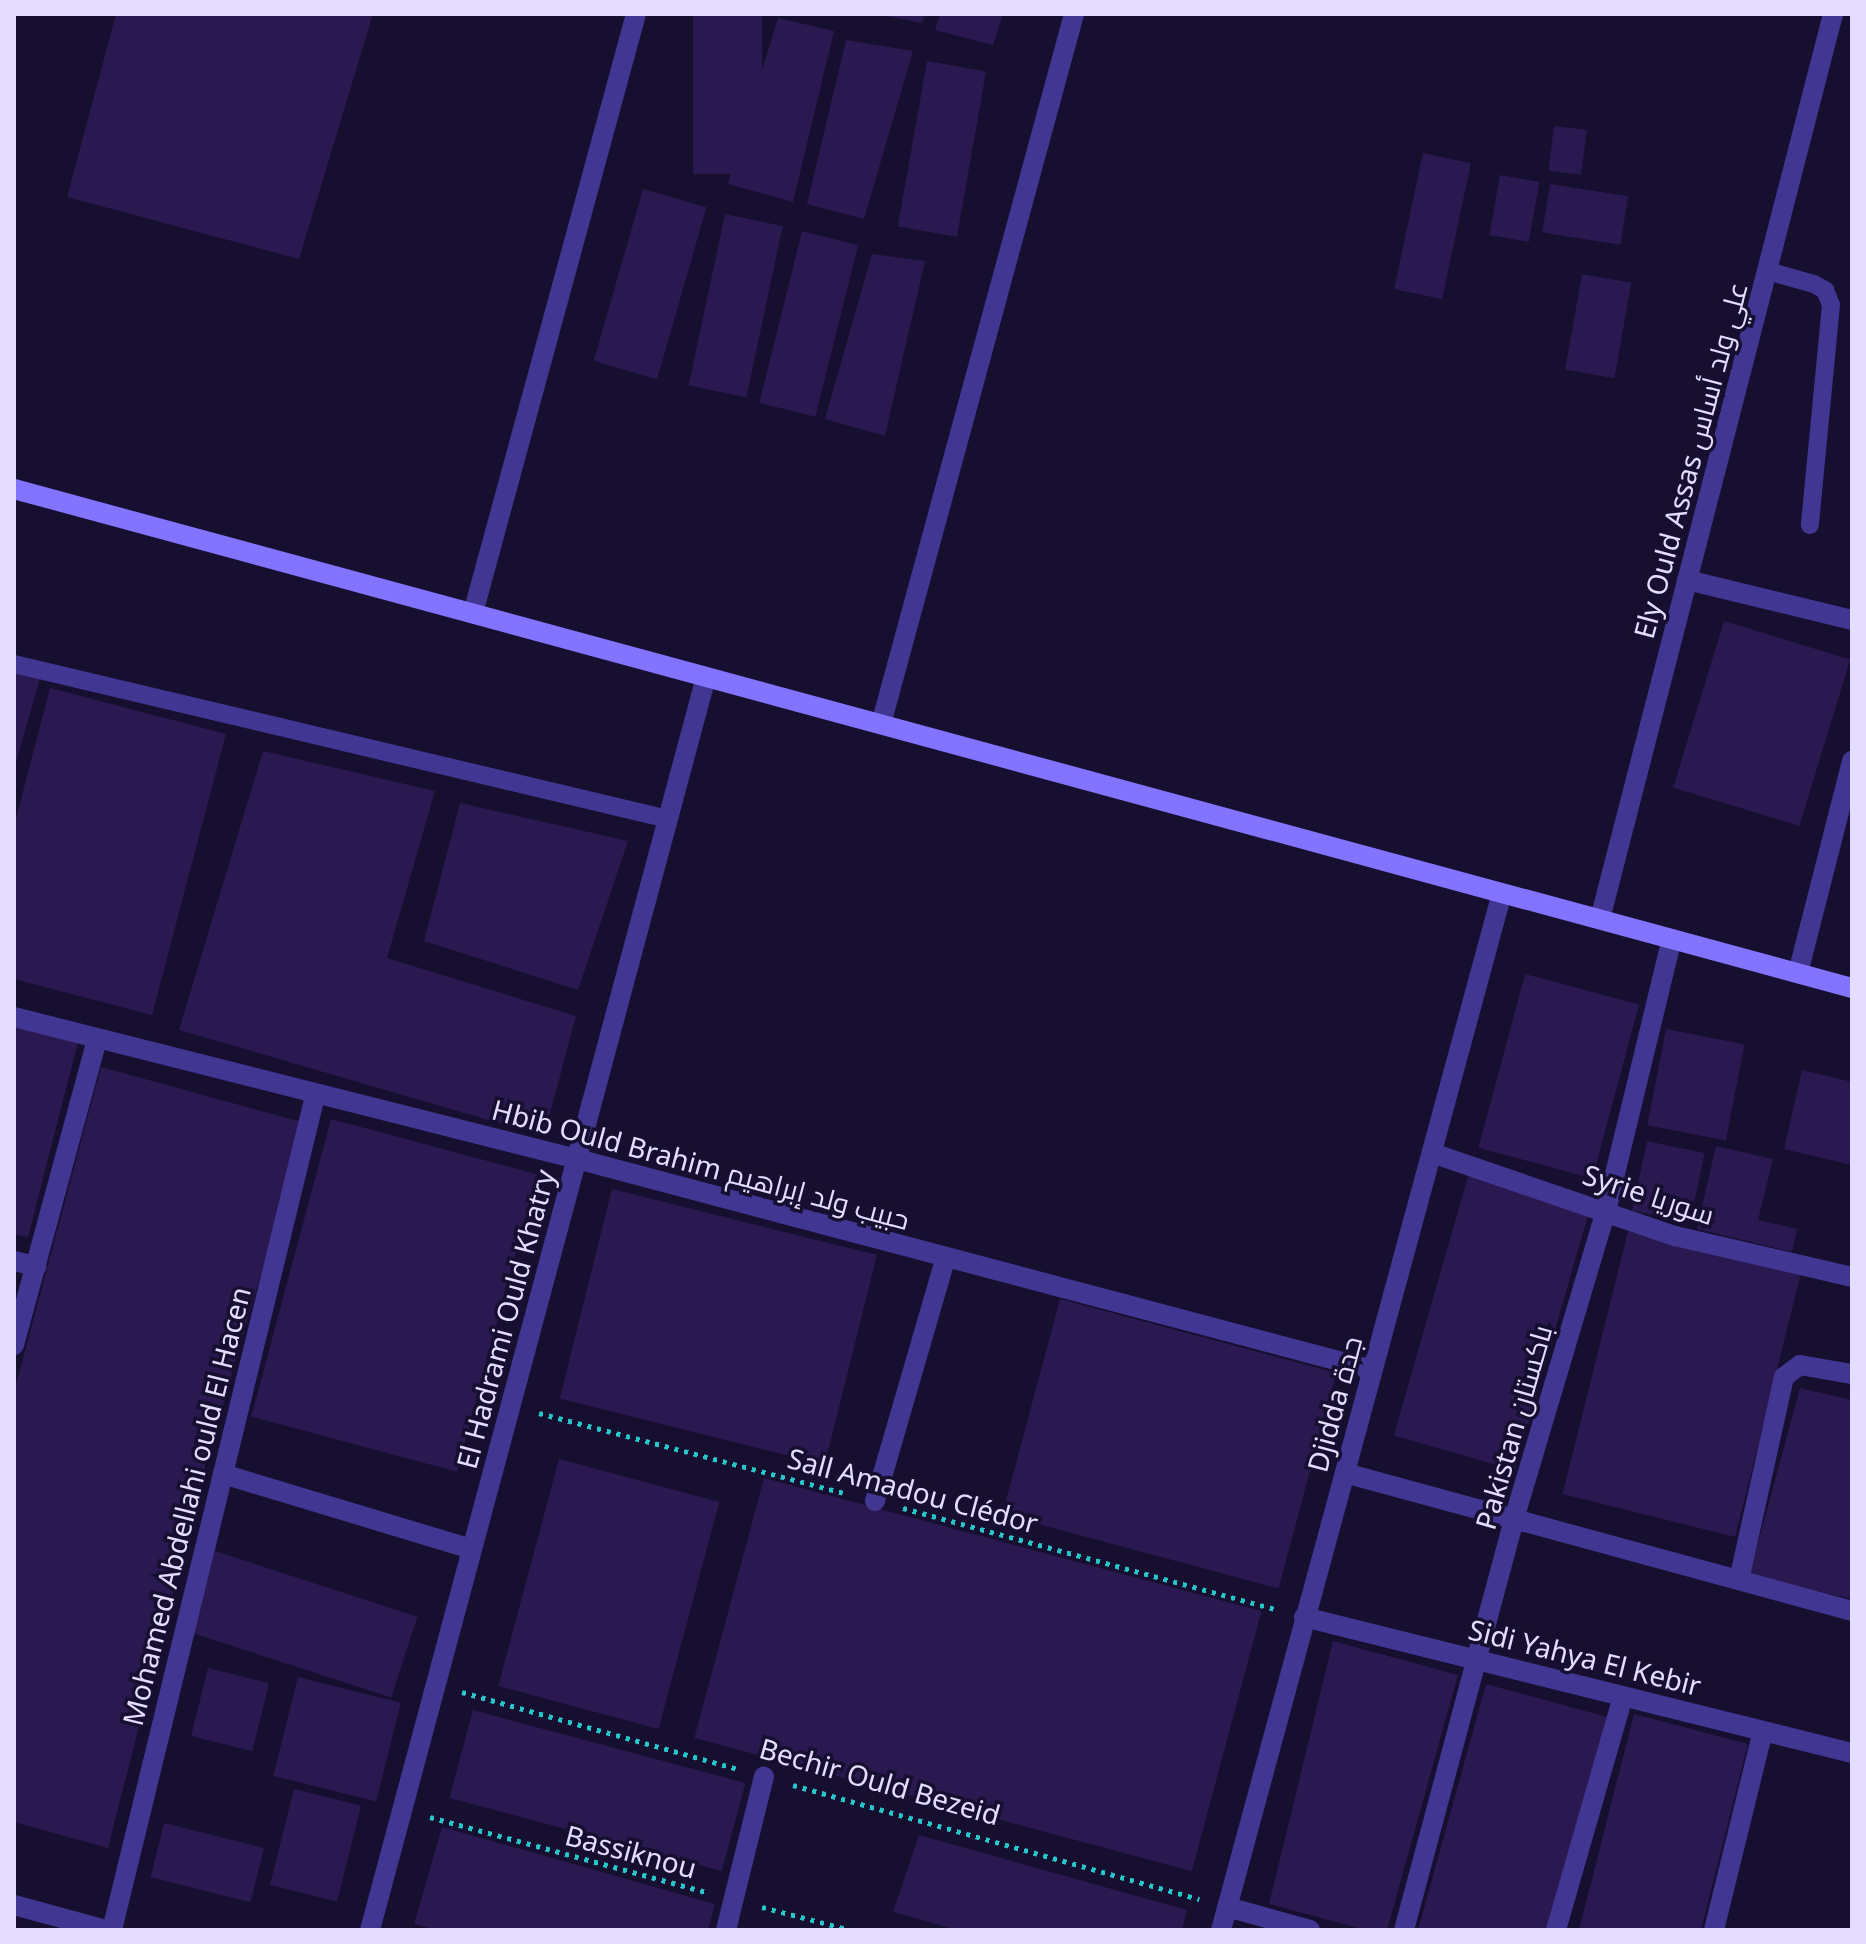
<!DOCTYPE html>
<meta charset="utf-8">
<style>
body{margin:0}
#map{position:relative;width:1866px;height:1944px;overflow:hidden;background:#170f2f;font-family:"Noto Sans",Cairo,sans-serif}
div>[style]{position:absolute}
.building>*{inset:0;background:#2a1951;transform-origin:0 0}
.path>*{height:5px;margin-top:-2.5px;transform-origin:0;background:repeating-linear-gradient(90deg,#25c7cb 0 4px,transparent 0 10px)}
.lane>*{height:18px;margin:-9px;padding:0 9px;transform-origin:9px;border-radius:9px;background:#413692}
.street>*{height:20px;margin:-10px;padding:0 10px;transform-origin:10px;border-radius:10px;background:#413692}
.secondary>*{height:20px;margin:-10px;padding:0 10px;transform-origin:10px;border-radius:10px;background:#8374ff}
span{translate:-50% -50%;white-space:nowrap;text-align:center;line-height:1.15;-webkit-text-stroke:7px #170f2f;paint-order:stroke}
.street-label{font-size:28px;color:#e4ddff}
.frame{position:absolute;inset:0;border:16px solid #e4ddff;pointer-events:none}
</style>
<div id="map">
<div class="building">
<div style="clip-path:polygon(116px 14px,373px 14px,299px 259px,67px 197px)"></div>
<div style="left:693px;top:14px;width:69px;height:160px"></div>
<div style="clip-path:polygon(876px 14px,925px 14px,922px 23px)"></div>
<div style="clip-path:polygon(940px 14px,1003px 14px,993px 45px,935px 30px)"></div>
<div style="clip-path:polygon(778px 18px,834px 31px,793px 202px,728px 184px)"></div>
<div style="clip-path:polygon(846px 40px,913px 51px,864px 219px,807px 204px)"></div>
<div style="left:927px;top:61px;width:60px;height:168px;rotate:10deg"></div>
<div style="left:1554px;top:126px;width:33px;height:45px;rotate:7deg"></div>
<div style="left:1423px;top:153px;width:49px;height:139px;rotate:12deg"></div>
<div style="left:1500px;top:175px;width:40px;height:61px;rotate:10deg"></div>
<div style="left:1550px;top:184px;width:79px;height:49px;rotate:9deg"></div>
<div style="left:643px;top:189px;width:66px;height:179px;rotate:16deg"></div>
<div style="left:725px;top:214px;width:59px;height:175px;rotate:12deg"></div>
<div style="left:802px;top:231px;width:58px;height:177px;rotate:14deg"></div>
<div style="clip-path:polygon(872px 254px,925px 261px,885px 436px,825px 419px)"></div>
<div style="left:1582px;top:274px;width:50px;height:97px;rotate:10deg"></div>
<div style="left:1724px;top:621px;width:132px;height:174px;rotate:17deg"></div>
<div style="clip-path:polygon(14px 671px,40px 678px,15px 766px,14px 766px)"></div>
<div style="clip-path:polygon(50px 688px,226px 734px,152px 1015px,14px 979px,14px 826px)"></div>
<div style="clip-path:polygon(263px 751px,435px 791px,387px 958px,576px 1016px,544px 1136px,179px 1030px)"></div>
<div style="clip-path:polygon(460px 803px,628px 841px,578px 990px,424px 941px)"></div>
<div style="left:1525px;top:974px;width:118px;height:180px;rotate:15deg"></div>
<div style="clip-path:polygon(14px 1025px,78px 1042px,28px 1237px,14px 1234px)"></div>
<div style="left:1666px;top:1029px;width:80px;height:98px;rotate:11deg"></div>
<div style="clip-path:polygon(101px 1067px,305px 1123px,207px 1459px,108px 1848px,14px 1822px,14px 1392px)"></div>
<div style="clip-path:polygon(1802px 1070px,1852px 1082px,1852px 1165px,1784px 1149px)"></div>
<div style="left:331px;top:1119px;width:213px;height:308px;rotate:15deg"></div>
<div style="left:1647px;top:1141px;width:59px;height:71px;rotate:12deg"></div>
<div style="clip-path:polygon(1716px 1146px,1773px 1159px,1758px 1220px,1797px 1229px,1792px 1252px,1697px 1229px)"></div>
<div style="left:1469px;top:1173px;width:126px;height:273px;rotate:16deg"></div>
<div style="left:612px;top:1189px;width:273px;height:216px;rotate:14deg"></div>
<div style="left:1628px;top:1231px;width:178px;height:271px;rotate:14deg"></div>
<div style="left:1060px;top:1299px;width:286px;height:223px;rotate:15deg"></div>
<div style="clip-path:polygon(1800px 1388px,1852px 1400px,1852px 1599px,1749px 1576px)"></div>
<div style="left:559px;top:1459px;width:166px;height:235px;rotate:15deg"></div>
<div style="left:764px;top:1478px;width:515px;height:269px;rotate:15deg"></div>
<div style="left:212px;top:1550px;width:216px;height:85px;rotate:18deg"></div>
<div style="clip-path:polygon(1333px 1641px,1458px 1675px,1387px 1930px,1366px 1930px,1269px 1904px)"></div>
<div style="left:208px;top:1668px;width:63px;height:70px;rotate:14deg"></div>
<div style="left:298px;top:1677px;width:106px;height:102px;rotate:14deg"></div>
<div style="clip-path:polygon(1486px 1684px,1607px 1717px,1552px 1930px,1418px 1930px)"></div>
<div style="left:473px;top:1710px;width:282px;height:91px;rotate:15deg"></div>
<div style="clip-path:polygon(1634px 1714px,1748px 1744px,1701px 1930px,1579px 1930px)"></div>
<div style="left:294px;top:1789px;width:69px;height:99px;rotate:14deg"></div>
<div style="left:164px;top:1823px;width:103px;height:56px;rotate:14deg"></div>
<div style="clip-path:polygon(442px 1827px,715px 1904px,708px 1930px,436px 1930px,414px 1924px)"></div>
<div style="clip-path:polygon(919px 1835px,1187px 1910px,1182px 1930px,957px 1930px,893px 1912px)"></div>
</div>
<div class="path">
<div style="left:539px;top:1413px;width:318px;rotate:14.7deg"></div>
<div style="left:903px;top:1508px;width:386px;rotate:15.2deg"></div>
<div style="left:462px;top:1692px;width:286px;rotate:15.6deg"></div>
<div style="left:793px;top:1785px;width:422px;rotate:15.7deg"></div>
<div style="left:430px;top:1817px;width:286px;rotate:15.2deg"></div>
<div style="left:762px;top:1907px;width:91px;rotate:14.6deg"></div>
</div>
<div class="lane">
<div style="left:1768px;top:271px;width:48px;rotate:15.8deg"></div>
<div style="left:1814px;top:284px;width:13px;rotate:29deg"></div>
<div style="left:1825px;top:290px;width:16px;rotate:68deg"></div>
<div style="left:1831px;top:305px;width:221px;rotate:95.5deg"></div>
<div style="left:14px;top:664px;width:672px;rotate:13.33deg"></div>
</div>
<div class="street">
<div style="left:1687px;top:580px;width:170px;rotate:13.6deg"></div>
<div style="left:473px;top:613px;width:621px;rotate:-74.78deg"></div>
<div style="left:881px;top:724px;width:736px;rotate:-74.79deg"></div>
<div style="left:1600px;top:919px;width:935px;rotate:-75.56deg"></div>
<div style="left:1798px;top:973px;width:219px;rotate:-75.7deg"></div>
<div style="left:14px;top:1017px;width:581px;rotate:14.16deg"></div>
<div style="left:577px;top:1159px;width:823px;rotate:14.85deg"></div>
<div style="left:1432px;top:1153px;width:257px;rotate:18.9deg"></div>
<div style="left:1675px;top:1236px;width:182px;rotate:13deg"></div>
<div style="left:14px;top:1261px;width:23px;rotate:13deg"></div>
<div style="left:14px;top:1345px;width:317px;rotate:-74.8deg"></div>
<div style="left:1345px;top:1473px;width:525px;rotate:15.23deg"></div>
<div style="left:223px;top:1474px;width:260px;rotate:16.8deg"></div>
<div style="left:875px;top:1501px;width:254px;rotate:-73.8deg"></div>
<div style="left:1739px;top:1580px;width:208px;rotate:-77.5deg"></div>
<div style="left:1784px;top:1377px;width:20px;rotate:-37deg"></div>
<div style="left:1800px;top:1365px;width:53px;rotate:9.8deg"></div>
<div style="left:1304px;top:1617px;width:565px;rotate:13.94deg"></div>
<div style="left:14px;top:1905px;width:95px;rotate:15.2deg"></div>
<div style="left:1227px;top:1907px;width:86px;rotate:15.5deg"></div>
<div style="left:112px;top:1930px;width:858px;rotate:-76.32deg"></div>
<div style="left:370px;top:1930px;width:1297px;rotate:-74.99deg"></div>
<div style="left:726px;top:1930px;width:158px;rotate:-76.1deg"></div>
<div style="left:1221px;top:1930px;width:1074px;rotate:-74.84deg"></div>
<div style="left:1404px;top:1930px;width:425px;rotate:-75deg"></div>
<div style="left:1514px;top:1519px;width:321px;rotate:-73.4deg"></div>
<div style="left:1606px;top:1211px;width:280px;rotate:-76.4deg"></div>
<div style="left:1556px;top:1930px;width:242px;rotate:-74deg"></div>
<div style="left:1714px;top:1930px;width:205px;rotate:-76.2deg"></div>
</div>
<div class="secondary">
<div style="left:14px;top:489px;width:1905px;rotate:15.19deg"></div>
</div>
<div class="street-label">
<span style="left:1690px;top:460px;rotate:-75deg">Ely Ould Assas علي ولد أساس</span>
<span style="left:701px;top:1164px;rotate:15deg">Hbib Ould Brahim حبيب ولد إبراهيم</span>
<span style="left:1649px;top:1194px;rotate:18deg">Syrie سوريا</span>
<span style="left:505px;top:1319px;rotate:-75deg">El Hadrami Ould Khatry</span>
<span style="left:1334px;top:1404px;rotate:-75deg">Djidda جدة</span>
<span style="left:1513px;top:1427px;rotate:-74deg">Pakistan باكستان</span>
<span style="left:913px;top:1490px;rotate:15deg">Sall Amadou Clédor</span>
<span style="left:186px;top:1506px;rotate:-76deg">Mohamed Abdellahi ould El Hacen</span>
<span style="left:1585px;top:1657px;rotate:14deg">Sidi Yahya El Kebir</span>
<span style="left:880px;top:1781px;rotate:16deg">Bechir Ould Bezeid</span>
<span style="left:631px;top:1851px;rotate:15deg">Bassiknou</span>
</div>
<div class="frame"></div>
</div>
